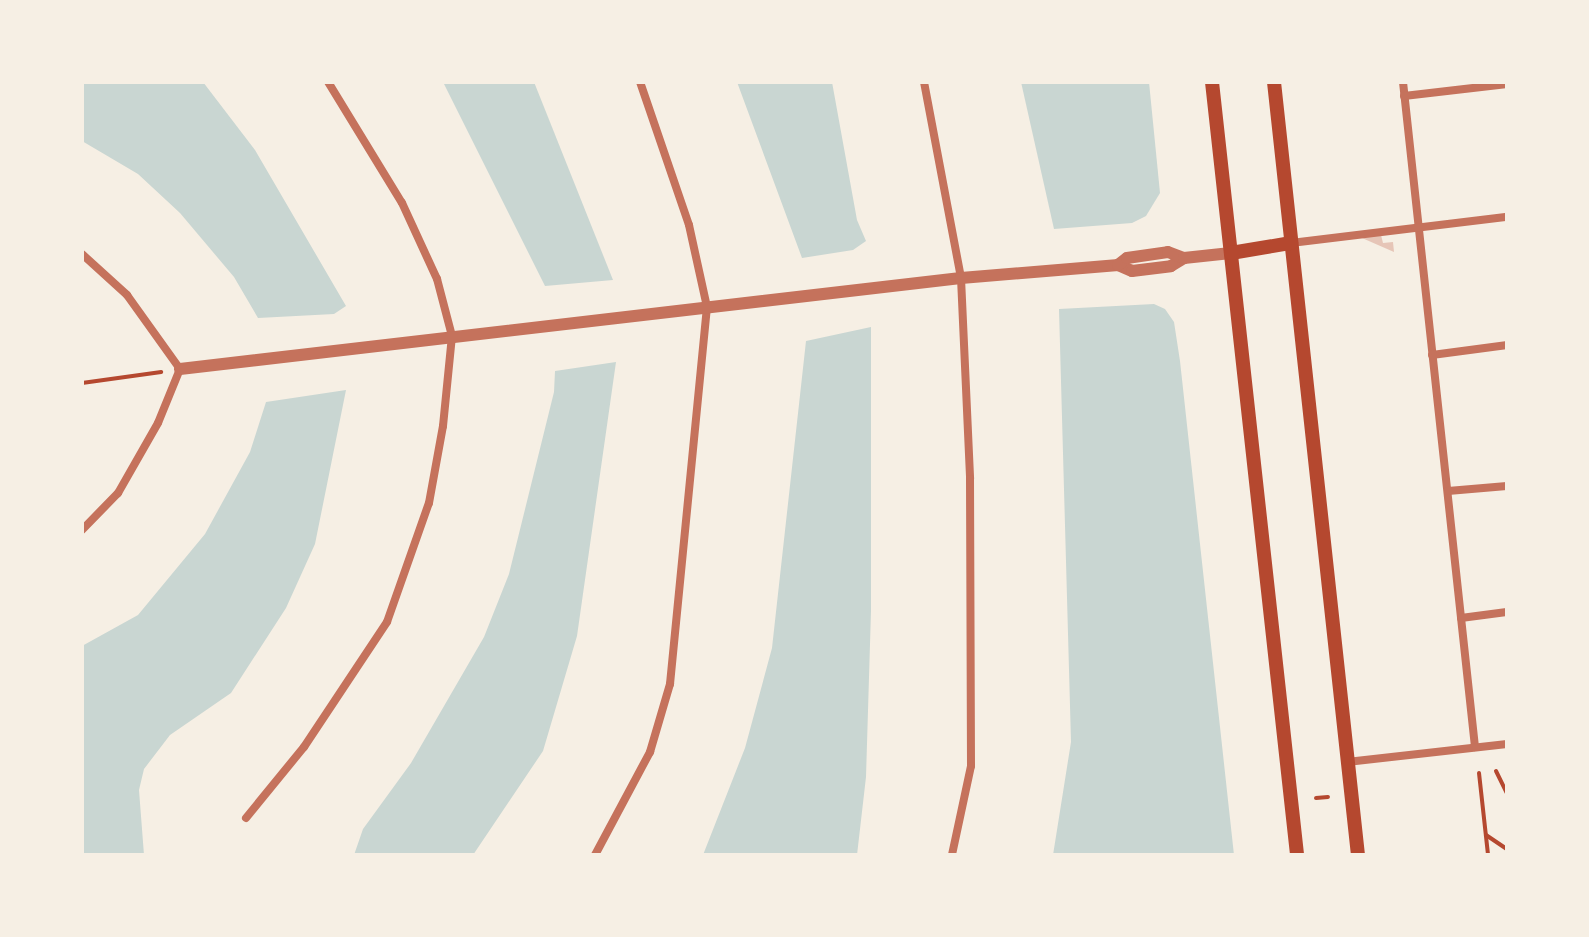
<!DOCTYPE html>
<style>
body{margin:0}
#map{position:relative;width:1589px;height:937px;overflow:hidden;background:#f6efe4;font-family:"Fira Sans",sans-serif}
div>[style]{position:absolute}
.water>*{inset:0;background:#c9d6d2}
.building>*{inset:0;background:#e6c5b7}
.path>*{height:4px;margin:-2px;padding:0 2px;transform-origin:2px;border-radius:2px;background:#b5482f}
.minor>*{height:8px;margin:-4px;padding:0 4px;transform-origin:4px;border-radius:4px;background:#c5725c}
.tertiary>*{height:12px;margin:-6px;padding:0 6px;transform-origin:6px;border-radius:6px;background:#c5725c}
.secondary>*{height:14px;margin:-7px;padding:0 7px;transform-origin:7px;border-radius:7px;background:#b5482f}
span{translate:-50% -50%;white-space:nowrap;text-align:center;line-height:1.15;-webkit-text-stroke:6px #f6efe4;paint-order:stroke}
.frame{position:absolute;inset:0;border:84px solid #f6efe4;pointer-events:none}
</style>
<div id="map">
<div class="water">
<div style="clip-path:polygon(82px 82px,203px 82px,255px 150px,346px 306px,334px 314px,258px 318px,234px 277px,180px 213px,138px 174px,82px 141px)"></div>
<div style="clip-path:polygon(443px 82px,534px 82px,613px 280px,545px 286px)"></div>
<div style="clip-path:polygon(737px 82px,832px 82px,857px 220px,866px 241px,853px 250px,802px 258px)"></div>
<div style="clip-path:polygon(1021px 82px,1149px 82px,1160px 193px,1146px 216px,1132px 223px,1054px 229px)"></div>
<div style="clip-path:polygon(1154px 304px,1165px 309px,1174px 322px,1180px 361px,1234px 855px,1053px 855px,1071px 742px,1059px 309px)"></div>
<div style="clip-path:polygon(871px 327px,871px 611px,866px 777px,857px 855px,703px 855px,745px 748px,772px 648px,806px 341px)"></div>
<div style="clip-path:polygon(616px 362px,577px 636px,543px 751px,473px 855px,354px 855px,363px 829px,411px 763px,484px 637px,509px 574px,554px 392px,555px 371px)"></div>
<div style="clip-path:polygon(346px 390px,315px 544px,286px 608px,231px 693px,170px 735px,144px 769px,139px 790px,144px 855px,82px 855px,82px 646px,138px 615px,205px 534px,250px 452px,266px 402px)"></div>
</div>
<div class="building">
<div style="clip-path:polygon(1381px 235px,1383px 243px,1393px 242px,1394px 252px,1362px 238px)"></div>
</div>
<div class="path">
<div style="left:82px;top:383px;width:80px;rotate:-7.9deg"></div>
<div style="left:1496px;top:771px;width:25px;rotate:64deg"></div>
<div style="left:1479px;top:773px;width:82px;rotate:83.7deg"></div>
<div style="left:1316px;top:798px;width:12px;rotate:-5deg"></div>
<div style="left:1486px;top:835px;width:25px;rotate:34deg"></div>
</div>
<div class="minor">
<div style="left:924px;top:82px;width:199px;rotate:79.3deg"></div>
<div style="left:961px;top:278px;width:201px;rotate:87.4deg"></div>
<div style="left:970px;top:479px;width:287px;rotate:89.8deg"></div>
<div style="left:971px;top:766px;width:91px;rotate:102.1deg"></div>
<div style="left:1403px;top:82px;width:669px;rotate:83.82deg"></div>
<div style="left:1404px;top:96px;width:104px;rotate:-6.6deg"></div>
<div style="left:1291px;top:243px;width:218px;rotate:-6.9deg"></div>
<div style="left:82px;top:254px;width:61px;rotate:42.3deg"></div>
<div style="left:127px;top:295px;width:91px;rotate:54.4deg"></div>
<div style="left:180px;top:369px;width:58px;rotate:112.2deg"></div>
<div style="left:158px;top:423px;width:81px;rotate:119.7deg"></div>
<div style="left:118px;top:493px;width:52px;rotate:134.2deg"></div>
<div style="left:1432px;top:355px;width:76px;rotate:-7.6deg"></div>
<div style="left:1448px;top:491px;width:59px;rotate:-4.8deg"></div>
<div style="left:1461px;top:618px;width:46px;rotate:-7.4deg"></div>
<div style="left:1347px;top:762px;width:161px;rotate:-6.4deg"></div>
<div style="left:246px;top:818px;width:92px;rotate:-50.8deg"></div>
<div style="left:304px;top:747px;width:150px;rotate:-56.4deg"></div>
<div style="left:387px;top:622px;width:126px;rotate:-70.6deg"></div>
<div style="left:429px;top:503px;width:78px;rotate:-79.7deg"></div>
<div style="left:443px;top:426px;width:90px;rotate:-84.3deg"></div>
<div style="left:452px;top:336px;width:59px;rotate:-104.7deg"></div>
<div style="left:437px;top:279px;width:84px;rotate:-114.7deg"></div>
<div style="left:402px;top:203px;width:142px;rotate:-121.4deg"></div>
<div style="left:595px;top:855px;width:117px;rotate:-61.9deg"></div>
<div style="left:650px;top:752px;width:71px;rotate:-73.6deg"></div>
<div style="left:670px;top:684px;width:379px;rotate:-84.4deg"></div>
<div style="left:707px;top:307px;width:84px;rotate:-102.4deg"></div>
<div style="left:689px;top:225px;width:151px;rotate:-108.9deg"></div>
</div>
<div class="tertiary">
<div style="left:1118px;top:265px;width:15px;rotate:23deg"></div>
<div style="left:1132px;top:271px;width:39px;rotate:-7deg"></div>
<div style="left:1171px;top:266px;width:15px;rotate:-32deg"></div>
<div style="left:180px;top:369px;width:786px;rotate:-6.65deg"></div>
<div style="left:961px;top:278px;width:158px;rotate:-4.7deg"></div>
<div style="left:1118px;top:265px;width:11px;rotate:-38deg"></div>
<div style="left:1127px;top:258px;width:41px;rotate:-8.3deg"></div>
<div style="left:1168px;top:252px;width:17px;rotate:21deg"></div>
<div style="left:1184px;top:258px;width:47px;rotate:-6.1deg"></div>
</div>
<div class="secondary">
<div style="left:1212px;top:82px;width:778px;rotate:83.72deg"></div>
<div style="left:1274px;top:82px;width:778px;rotate:83.8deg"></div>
<div style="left:1231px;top:253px;width:61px;rotate:-9.5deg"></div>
</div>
<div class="frame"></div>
</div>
